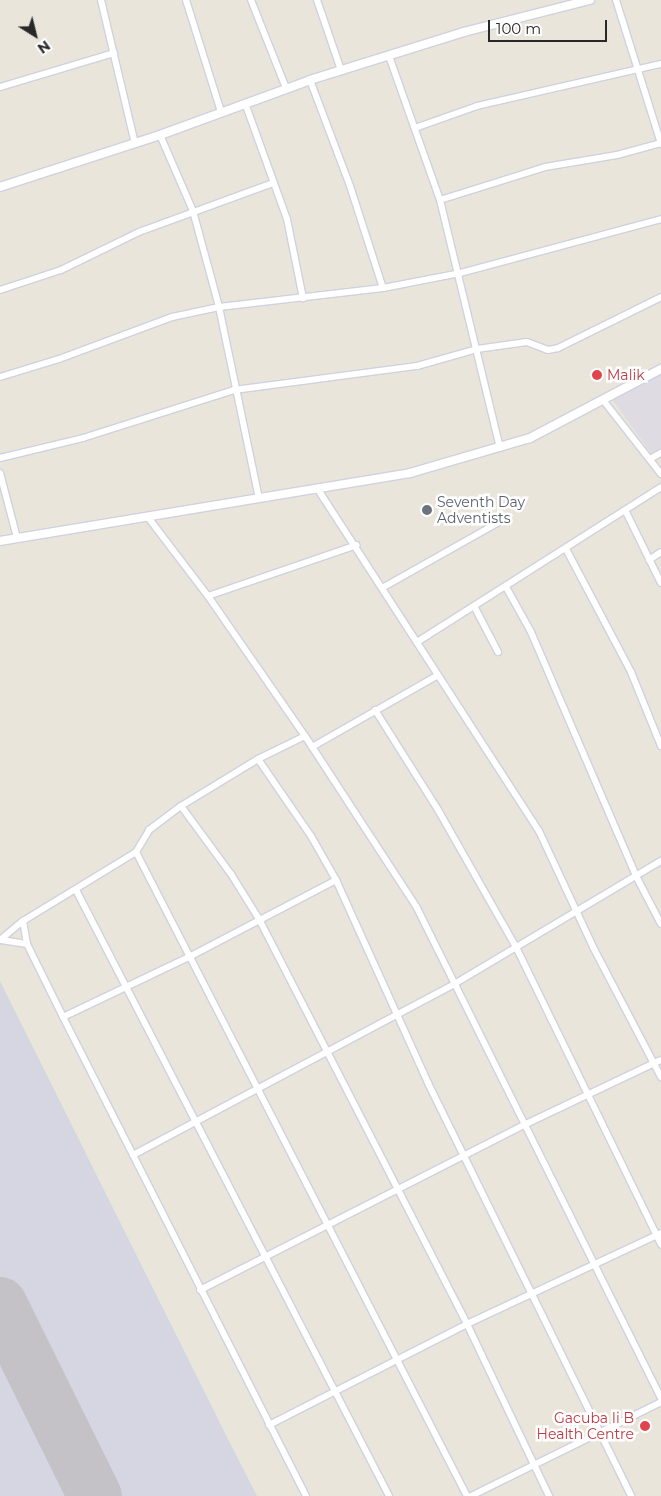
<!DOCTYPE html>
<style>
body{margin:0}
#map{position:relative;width:661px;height:1496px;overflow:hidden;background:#e9e5da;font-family:Montserrat,sans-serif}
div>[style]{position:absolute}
.industrial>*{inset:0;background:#dedbe2}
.airport>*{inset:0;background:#d6d6e2}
.taxiway>*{height:21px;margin:-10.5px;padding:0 10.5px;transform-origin:10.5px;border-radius:10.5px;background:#c4c2c6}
.runway>*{height:54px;margin:-27px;padding:0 27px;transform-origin:27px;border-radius:27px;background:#c4c2c6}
.roads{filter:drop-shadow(1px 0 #d0d1e0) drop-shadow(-1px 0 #d0d1e0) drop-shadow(0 1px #d0d1e0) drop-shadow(0 -1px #d0d1e0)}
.minor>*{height:6px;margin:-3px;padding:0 3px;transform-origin:3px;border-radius:3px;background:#fff}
.tertiary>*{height:8px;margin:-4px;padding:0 4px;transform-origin:4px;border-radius:4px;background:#fff}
.dots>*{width:14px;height:14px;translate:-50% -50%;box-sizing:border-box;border:2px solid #fff;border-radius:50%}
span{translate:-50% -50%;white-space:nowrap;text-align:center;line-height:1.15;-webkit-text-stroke:5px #fff;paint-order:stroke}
.health-label{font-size:14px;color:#be3a42}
.left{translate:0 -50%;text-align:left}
.right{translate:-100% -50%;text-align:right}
.worship-label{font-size:14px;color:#5b616d}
.north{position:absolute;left:10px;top:10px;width:50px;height:50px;-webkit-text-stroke:4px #fff;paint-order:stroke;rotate:144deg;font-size:14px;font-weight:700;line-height:20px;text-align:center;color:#282828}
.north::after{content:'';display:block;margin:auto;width:18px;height:22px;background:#282828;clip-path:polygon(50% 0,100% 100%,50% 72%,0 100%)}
.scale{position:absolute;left:488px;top:20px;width:119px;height:22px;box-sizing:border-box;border:2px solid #282828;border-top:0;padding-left:6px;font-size:15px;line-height:18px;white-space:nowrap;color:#282828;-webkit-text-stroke:4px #fff;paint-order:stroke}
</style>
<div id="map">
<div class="industrial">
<div style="clip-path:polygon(661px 374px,661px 448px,651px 453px,613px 400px)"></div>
</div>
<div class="airport">
<div style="clip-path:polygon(0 981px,230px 1443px,257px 1496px,0 1496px)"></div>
</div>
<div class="taxiway">
<div style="left:90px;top:1487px;width:9px;rotate:84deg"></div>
</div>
<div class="runway">
<div style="left:0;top:1304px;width:214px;rotate:63.7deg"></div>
</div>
<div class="roads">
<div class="minor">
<div style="left:101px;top:0;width:148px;rotate:76.7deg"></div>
<div style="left:186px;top:0;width:117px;rotate:72.6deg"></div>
<div style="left:251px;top:0;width:95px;rotate:68.3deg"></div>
<div style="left:317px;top:0;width:74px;rotate:71.1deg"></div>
<div style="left:616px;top:0;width:151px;rotate:72.6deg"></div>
<div style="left:389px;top:56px;width:153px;rotate:70.5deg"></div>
<div style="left:440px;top:200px;width:255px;rotate:76.4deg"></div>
<div style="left:310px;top:80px;width:113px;rotate:69.3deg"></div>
<div style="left:350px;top:186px;width:107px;rotate:72.1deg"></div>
<div style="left:0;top:87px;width:119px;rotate:-16.6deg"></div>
<div style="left:245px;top:103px;width:123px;rotate:70.1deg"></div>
<div style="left:287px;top:219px;width:81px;rotate:78.6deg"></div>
<div style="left:415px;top:128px;width:66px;rotate:-19.5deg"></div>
<div style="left:477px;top:106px;width:189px;rotate:-12.9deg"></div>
<div style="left:160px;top:135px;width:83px;rotate:66.5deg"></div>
<div style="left:193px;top:211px;width:99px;rotate:74.8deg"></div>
<div style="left:219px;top:307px;width:195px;rotate:78.2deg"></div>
<div style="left:440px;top:200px;width:110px;rotate:-17.4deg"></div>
<div style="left:545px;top:167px;width:73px;rotate:-9.5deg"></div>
<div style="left:617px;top:155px;width:46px;rotate:-15.3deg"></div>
<div style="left:0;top:290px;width:64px;rotate:-18.2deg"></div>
<div style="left:61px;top:270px;width:87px;rotate:-26deg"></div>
<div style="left:139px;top:232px;width:143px;rotate:-20.1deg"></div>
<div style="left:0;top:377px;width:62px;rotate:-17deg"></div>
<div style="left:59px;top:359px;width:121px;rotate:-20.4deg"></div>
<div style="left:172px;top:317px;width:48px;rotate:-12deg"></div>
<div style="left:219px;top:307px;width:165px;rotate:-6.6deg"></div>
<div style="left:383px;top:288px;width:78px;rotate:-11deg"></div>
<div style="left:460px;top:273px;width:208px;rotate:-15deg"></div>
<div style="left:603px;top:400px;width:94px;rotate:51.9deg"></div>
<div style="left:0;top:458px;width:85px;rotate:-13.5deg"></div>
<div style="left:83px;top:438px;width:158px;rotate:-17.6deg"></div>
<div style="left:234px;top:390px;width:185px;rotate:-7.5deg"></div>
<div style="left:417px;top:366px;width:62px;rotate:-15.8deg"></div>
<div style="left:477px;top:349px;width:50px;rotate:-8deg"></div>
<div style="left:527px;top:342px;width:22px;rotate:21deg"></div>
<div style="left:548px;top:350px;width:10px;rotate:-11deg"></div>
<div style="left:558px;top:348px;width:115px;rotate:-26.3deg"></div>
<div style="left:650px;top:459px;width:13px;rotate:-29deg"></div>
<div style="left:0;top:473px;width:67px;rotate:75.3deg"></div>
<div style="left:317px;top:488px;width:409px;rotate:57.1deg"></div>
<div style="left:539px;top:831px;width:128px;rotate:65deg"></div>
<div style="left:593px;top:947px;width:147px;rotate:62.4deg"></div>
<div style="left:626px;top:512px;width:79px;rotate:63.8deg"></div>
<div style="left:147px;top:516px;width:101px;rotate:52.7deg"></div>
<div style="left:208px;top:596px;width:170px;rotate:55.3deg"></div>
<div style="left:305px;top:736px;width:205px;rotate:56.9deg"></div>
<div style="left:417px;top:908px;width:547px;rotate:63.53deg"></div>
<div style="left:566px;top:549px;width:139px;rotate:62.1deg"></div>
<div style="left:631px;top:672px;width:80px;rotate:67.9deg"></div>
<div style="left:649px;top:560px;width:14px;rotate:-34deg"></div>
<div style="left:506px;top:587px;width:51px;rotate:60.9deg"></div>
<div style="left:531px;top:632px;width:266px;rotate:66.7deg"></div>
<div style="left:636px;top:876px;width:54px;rotate:62.5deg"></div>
<div style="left:382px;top:588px;width:137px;rotate:-29.4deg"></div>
<div style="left:208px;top:596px;width:157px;rotate:-18.9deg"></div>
<div style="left:474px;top:606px;width:52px;rotate:62.4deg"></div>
<div style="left:417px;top:642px;width:289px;rotate:-32.4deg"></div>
<div style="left:375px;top:710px;width:116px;rotate:57.7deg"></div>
<div style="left:437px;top:808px;width:160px;rotate:60.4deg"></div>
<div style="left:516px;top:947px;width:331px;rotate:64deg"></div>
<div style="left:312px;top:747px;width:145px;rotate:-29.7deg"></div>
<div style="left:258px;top:759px;width:93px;rotate:55.5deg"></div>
<div style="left:311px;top:836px;width:51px;rotate:60.4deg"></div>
<div style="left:336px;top:880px;width:223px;rotate:65.6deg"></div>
<div style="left:428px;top:1083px;width:460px;rotate:63.8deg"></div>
<div style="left:181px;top:806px;width:84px;rotate:53.7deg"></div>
<div style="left:231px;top:874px;width:53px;rotate:58.1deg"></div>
<div style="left:259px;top:919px;width:455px;rotate:62.8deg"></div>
<div style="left:467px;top:1324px;width:191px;rotate:64.5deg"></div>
<div style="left:136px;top:852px;width:724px;rotate:62.8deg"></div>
<div style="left:76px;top:890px;width:682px;rotate:62.68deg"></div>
<div style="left:23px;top:921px;width:23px;rotate:80deg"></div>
<div style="left:27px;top:944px;width:81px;rotate:63.7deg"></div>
<div style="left:63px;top:1017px;width:537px;rotate:63.1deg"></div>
<div style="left:0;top:940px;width:30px;rotate:-40deg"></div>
<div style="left:23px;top:921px;width:132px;rotate:-31.4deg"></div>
<div style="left:136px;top:852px;width:26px;rotate:-59deg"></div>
<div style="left:149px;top:830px;width:40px;rotate:-37deg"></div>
<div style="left:181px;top:806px;width:90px;rotate:-31.4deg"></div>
<div style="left:258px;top:759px;width:52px;rotate:-26.1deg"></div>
<div style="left:1px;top:940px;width:26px;rotate:9deg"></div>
<div style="left:63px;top:1017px;width:140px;rotate:-25.5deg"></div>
<div style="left:189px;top:957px;width:166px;rotate:-27.6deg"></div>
<div style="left:133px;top:1155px;width:366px;rotate:-28deg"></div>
<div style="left:456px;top:983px;width:239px;rotate:-30.8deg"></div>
<div style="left:200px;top:1290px;width:366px;rotate:-27deg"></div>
<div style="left:526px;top:1124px;width:149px;rotate:-25.4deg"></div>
<div style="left:269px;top:1425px;width:222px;rotate:-27deg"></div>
<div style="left:467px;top:1324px;width:214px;rotate:-25.1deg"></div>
<div style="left:471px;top:1496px;width:212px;rotate:-26.3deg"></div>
</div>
<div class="tertiary">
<div style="left:0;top:187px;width:168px;rotate:-18deg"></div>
<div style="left:160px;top:135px;width:160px;rotate:-20.1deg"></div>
<div style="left:310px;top:80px;width:161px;rotate:-17.3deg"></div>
<div style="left:464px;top:32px;width:130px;rotate:-14.3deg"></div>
<div style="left:0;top:541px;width:416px;rotate:-9.4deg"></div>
<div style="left:410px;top:473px;width:125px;rotate:-16.3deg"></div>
<div style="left:530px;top:438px;width:148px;rotate:-27.8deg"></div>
</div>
</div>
<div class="dots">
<div style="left:597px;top:375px;background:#e0444e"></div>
<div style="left:427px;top:510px;background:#6b7280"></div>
<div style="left:645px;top:1426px;background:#e0444e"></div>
</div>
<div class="health-label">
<span class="left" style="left:607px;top:375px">Malik</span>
<span class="right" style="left:634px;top:1426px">Gacuba Ii B<br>Health Centre</span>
</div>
<div class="worship-label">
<span class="left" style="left:437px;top:510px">Seventh Day<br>Adventists</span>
</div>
<div class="north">N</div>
<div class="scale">100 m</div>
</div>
